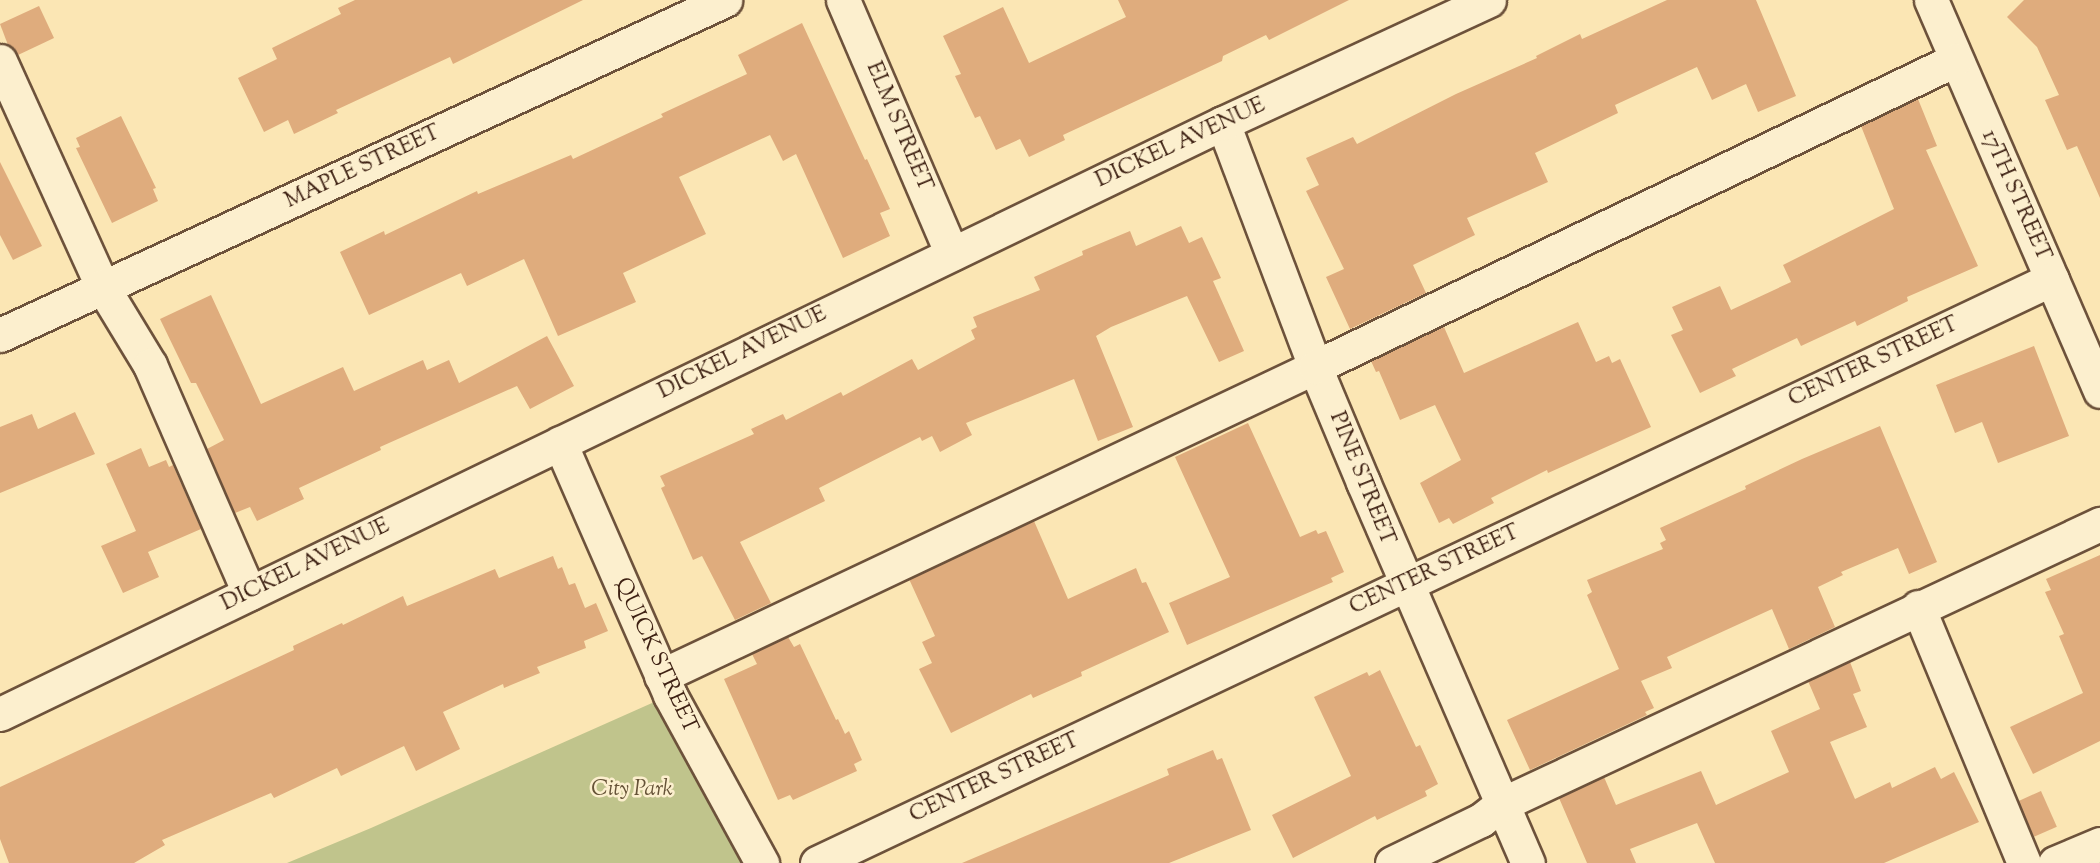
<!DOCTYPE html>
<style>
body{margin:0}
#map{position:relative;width:2100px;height:863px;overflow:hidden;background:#fbe6b4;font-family:"Sorts Mill Goudy",serif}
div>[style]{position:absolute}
.green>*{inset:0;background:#c0c48c}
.building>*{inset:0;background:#dfac7d;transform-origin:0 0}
.roads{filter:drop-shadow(2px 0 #6d523b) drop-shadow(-2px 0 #6d523b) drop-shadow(0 2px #6d523b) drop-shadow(0 -2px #6d523b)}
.minor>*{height:33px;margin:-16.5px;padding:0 16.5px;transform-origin:16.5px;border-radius:16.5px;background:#fcefce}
span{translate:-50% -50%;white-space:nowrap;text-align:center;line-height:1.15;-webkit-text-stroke:5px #fcefce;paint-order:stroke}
.street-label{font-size:22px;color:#3e2113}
.park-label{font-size:22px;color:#655237;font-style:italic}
</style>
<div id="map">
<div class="green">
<div style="clip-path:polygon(670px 695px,742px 863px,287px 863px,371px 828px)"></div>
</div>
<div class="building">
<div style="clip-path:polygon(355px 0,583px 0,453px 64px,450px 57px,336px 110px,338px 113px,294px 134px,288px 120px,264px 132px,238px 78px,277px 59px,272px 48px,341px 14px,338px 8px)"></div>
<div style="clip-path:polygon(1118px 0,1349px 0,1269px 40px,1266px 35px,1223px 56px,1222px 61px,1063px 135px,1065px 140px,1029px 157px,1020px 139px,996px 150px,980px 116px,975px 118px,955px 76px,961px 74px,943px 36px,1003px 7px,1029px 63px,1126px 17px)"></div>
<div style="clip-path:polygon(1667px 0,1756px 0,1796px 96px,1758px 112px,1746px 84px,1712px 100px,1697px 67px,1615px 105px,1618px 113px,1535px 153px,1548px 182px,1467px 218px,1475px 235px,1413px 265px,1426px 293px,1350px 329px,1326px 277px,1344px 269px,1306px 191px,1319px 185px,1306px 158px,1353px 137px,1357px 144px,1456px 94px,1537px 58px,1536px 56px,1580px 34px,1582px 39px)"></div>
<div style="clip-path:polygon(2024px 0,2100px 0,2100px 198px,2077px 146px,2067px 150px,2045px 100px,2059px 95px,2037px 47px,2007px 17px)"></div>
<div style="clip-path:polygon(39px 6px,54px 38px,18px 55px,8px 45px,0 24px)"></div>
<div style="clip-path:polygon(802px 23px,865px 160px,867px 159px,890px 209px,880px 213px,890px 236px,843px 258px,796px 154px,783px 161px,770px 135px,679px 177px,706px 234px,623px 273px,636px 302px,558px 336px,524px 259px,467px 286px,461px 273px,369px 315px,340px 252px,384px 231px,385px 235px,477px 191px,478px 194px,571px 155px,573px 159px,663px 117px,661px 114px,747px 74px,738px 55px)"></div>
<div style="clip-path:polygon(1918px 99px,1937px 146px,1926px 150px,1978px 266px,1907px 297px,1908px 301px,1857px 326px,1855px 321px,1801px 346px,1797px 338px,1732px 369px,1736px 376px,1700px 393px,1671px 335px,1683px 330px,1672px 307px,1720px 286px,1731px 310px,1791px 282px,1783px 265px,1894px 209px,1861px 126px)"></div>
<div style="clip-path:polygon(121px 116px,156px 188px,153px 189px,158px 201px,112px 223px,76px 148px,80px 147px,76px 138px)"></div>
<div style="clip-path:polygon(0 162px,42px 246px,13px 260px,0 235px)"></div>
<div style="clip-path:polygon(1181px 226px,1189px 243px,1202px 237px,1221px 278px,1213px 281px,1244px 351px,1219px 362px,1187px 296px,1111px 327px,1096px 336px,1133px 427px,1098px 441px,1074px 379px,966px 423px,972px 435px,940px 452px,932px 436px,922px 441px,920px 437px,819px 488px,825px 501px,740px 542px,771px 603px,735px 620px,702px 556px,693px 560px,661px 488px,665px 486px,660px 476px,754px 434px,751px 429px,783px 414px,786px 420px,841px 392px,843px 396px,912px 359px,918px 370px,975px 339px,971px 330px,977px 327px,973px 317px,1040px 290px,1034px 277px,1083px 255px,1082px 251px,1130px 231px,1136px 246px)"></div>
<div style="clip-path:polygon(211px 295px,261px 404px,343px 367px,354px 391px,423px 360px,427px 370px,449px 360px,459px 383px,547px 336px,574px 386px,530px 409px,517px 386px,380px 447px,381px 450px,299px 488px,304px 499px,257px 521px,250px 507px,235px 513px,207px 449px,224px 440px,196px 383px,191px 383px,160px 319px)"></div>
<div style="clip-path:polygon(1578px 322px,1596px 362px,1609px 356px,1612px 363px,1620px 359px,1651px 427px,1548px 473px,1547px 470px,1491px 498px,1494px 503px,1453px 524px,1449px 518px,1439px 523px,1420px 483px,1461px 460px,1435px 405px,1400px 420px,1379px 371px,1376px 372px,1371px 361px,1444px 327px,1464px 373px)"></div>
<div style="clip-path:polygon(2034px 346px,2069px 436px,1998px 463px,1982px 422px,1955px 433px,1936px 385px)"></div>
<div style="clip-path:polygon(75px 412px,95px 454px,0 493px,0 427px,32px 414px,38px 429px)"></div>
<div style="clip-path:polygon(1248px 423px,1300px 537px,1316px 530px,1318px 534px,1326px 531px,1344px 572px,1331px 578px,1333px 582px,1187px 645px,1169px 603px,1230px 577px,1175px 457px)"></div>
<div style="clip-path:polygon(1880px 426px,1937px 562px,1909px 574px,1898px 548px,1841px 572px,1843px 575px,1818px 587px,1835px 627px,1789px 649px,1772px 609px,1667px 657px,1672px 668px,1641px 681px,1654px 708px,1645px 712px,1647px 715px,1530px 770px,1507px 720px,1619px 669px,1587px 595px,1592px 592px,1587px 580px,1663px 549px,1660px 543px,1666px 540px,1660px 528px,1746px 489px,1745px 486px,1802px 459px)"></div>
<div style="clip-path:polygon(141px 448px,149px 467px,166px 460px,169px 467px,173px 465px,201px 529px,148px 552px,159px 577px,123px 593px,101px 546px,136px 531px,106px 464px)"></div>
<div style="clip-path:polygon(1034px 521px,1068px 599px,1136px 568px,1142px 583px,1146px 582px,1169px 632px,1081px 672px,1082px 676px,1033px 698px,1031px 694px,951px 733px,919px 669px,932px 663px,922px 642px,935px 636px,909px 579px)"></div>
<div style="clip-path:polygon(2100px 555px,2100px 741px,2033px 774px,2010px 727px,2083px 693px,2059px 636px,2064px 634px,2045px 592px,2051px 590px,2046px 579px)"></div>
<div style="clip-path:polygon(553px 556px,558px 569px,562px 567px,569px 585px,575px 583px,585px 608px,596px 603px,608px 631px,584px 641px,586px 648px,537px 667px,540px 673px,504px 688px,503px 684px,443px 712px,460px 749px,416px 771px,404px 746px,341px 776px,337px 768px,274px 798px,271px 793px,162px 840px,165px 845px,134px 863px,9px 863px,0 839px,0 787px,294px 650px,293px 646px,342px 623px,343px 625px,403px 596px,407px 606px,495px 569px,499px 578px)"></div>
<div style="clip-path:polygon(788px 637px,794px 647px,800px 644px,836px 720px,838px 719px,845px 734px,849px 731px,862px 760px,854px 764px,857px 771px,793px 800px,790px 795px,778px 800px,724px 679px,757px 664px,752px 654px)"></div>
<div style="clip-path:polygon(1850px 662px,1861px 691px,1853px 694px,1867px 727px,1830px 742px,1855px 799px,1890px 782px,1892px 788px,1935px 767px,1941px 779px,1954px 772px,1979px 822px,1884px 863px,1715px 863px,1697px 823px,1630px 849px,1636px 863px,1587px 863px,1559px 798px,1604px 777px,1616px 805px,1701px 771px,1716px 805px,1789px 772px,1771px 731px,1820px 709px,1808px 681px)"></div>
<div style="clip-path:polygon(1380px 670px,1416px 747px,1420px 745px,1438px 784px,1425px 791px,1427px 796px,1377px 820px,1375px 816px,1293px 858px,1272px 815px,1351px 776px,1314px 697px,1367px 672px,1369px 676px)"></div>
<div style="clip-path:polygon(1213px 750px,1217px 760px,1222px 758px,1251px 830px,1169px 863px,962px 863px,1169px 775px,1167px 769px)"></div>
<div style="left:2041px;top:791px;width:39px;height:25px;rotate:66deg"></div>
</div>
<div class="roads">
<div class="minor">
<div style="left:843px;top:0;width:276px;rotate:66.8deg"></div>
<div style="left:1931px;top:0;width:426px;rotate:66.6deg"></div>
<div style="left:0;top:61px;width:247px;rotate:65.6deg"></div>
<div style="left:102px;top:286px;width:92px;rotate:58.7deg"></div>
<div style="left:150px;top:365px;width:249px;rotate:66.5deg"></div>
<div style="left:1223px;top:123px;width:261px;rotate:69.3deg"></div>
<div style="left:1315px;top:367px;width:125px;rotate:67.3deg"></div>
<div style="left:1363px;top:482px;width:415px;rotate:66.6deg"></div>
<div style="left:0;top:335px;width:799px;rotate:-24.8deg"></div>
<div style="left:560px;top:443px;width:275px;rotate:66.4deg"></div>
<div style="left:670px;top:695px;width:192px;rotate:61.3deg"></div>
<div style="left:1918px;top:607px;width:277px;rotate:67.5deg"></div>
<div style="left:661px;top:676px;width:723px;rotate:-25.29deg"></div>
<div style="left:1315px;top:367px;width:710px;rotate:-25.63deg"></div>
<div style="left:0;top:714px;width:1358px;rotate:-25.79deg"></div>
<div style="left:1223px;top:123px;width:293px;rotate:-24.8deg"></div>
<div style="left:817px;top:863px;width:1366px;rotate:-25.31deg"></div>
<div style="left:1392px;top:863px;width:99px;rotate:-25.8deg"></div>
<div style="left:1481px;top:820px;width:24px;rotate:-38deg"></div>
<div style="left:1500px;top:805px;width:663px;rotate:-25.1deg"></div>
<div style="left:2055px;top:863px;width:49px;rotate:-22.9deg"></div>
</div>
</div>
<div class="street-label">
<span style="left:898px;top:127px;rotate:67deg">ELM STREET</span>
<span style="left:1181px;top:144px;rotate:-25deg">DICKEL AVENUE</span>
<span style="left:363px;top:168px;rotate:-25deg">MAPLE STREET</span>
<span style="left:2015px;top:196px;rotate:66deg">17TH STREET</span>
<span style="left:743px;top:354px;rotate:-26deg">DICKEL AVENUE</span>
<span style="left:1874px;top:363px;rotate:-25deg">CENTER STREET</span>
<span style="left:1361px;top:479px;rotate:68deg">PINE STREET</span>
<span style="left:306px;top:566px;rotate:-26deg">DICKEL AVENUE</span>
<span style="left:1435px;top:571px;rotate:-25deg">CENTER STREET</span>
<span style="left:655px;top:656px;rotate:65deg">QUICK STREET</span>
<span style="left:995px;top:779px;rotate:-25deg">CENTER STREET</span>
</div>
<div class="park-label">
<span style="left:632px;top:791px">City Park</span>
</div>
</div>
